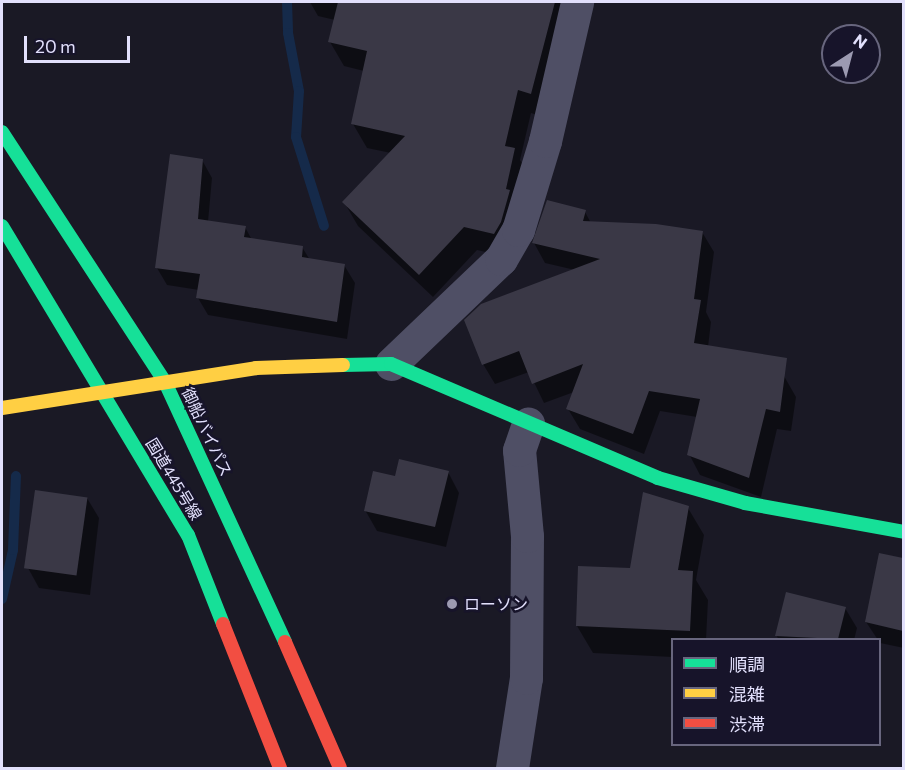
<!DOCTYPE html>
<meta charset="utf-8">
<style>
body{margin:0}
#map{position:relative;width:905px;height:770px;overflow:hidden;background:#1a1925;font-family:Commissioner,"Noto Sans JP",sans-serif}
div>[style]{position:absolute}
.shadow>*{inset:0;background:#0007}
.stream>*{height:10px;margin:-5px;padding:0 5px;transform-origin:5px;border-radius:5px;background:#152a4a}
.building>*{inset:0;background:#3a3846;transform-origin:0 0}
.street>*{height:33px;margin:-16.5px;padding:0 16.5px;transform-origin:16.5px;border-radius:16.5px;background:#4f4f65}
.fast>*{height:14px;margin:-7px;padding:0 7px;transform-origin:7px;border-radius:7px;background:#16e098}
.slow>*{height:14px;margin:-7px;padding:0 7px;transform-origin:7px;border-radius:7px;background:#ffcf43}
.jam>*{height:14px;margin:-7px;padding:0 7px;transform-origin:7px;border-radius:7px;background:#f24e42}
.dots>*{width:16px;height:16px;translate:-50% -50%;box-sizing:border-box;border:3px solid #17142a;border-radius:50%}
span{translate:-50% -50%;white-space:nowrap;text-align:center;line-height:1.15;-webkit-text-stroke:5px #17142a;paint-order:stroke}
.street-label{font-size:16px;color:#e2e0fc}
.poi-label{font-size:16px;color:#e2e0fc}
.left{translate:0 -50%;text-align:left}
.frame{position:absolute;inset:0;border:3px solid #e2e0fc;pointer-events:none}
.legend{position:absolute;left:671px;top:638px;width:210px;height:108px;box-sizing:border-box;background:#17142a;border:2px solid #68667e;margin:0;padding:8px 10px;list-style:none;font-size:18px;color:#e2e0fc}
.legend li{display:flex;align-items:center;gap:12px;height:30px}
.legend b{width:30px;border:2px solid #68667e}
.north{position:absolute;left:821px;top:24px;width:60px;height:60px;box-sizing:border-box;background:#17142a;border:2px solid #68667e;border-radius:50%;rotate:36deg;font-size:16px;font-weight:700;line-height:24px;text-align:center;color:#e2e0fc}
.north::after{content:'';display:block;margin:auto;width:21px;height:27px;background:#9c9ab1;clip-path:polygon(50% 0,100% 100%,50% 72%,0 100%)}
.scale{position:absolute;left:24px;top:36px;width:106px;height:27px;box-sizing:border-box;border:3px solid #e2e0fc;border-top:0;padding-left:8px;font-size:18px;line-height:21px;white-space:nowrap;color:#e2e0fc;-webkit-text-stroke:4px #17142a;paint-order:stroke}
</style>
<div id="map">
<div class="shadow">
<div style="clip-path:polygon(310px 2px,568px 2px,544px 117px,531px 113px,520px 160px,528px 173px,507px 257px,477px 250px,433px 297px,358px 226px,344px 202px,391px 153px,367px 148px,353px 124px,364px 71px,344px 66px,330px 42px,335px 20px,318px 16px)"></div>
<div style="clip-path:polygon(202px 160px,212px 178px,208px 222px,245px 227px,252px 240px,302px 247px,310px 260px,344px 265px,355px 283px,347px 339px,208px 315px,198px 298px,199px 290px,167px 285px,157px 268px)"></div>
<div style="clip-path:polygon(585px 212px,591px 223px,702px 232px,714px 252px,706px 312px,711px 322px,708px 347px,784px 376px,796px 397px,791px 431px,777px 429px,761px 497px,700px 475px,689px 454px,697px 417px,660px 411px,644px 454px,580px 429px,568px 409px,574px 392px,544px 403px,529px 372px,495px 384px,483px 364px,575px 270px,545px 263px,534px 243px)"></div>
<div style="clip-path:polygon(448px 472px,459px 493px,446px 547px,377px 531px,365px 510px)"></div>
<div style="clip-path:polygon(87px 498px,99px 518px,90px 595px,39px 588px,28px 568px)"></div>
<div style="clip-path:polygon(688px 508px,704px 535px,696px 580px,708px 600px,706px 640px,672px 640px,672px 657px,593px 653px,577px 626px)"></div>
<div style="clip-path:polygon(880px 554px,904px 559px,904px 648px,880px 643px,866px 622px)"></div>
<div style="clip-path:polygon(845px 608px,857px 628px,854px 640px,779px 640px,776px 635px)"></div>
</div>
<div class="stream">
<div style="left:287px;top:2px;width:31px;rotate:88deg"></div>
<div style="left:288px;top:33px;width:59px;rotate:79.3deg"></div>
<div style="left:299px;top:91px;width:46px;rotate:93.7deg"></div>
<div style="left:296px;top:137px;width:93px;rotate:72.5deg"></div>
<div style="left:2px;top:599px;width:50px;rotate:-77.3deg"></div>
<div style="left:13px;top:550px;width:74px;rotate:-87.7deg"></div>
</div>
<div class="building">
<div style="clip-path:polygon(338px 2px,555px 2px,531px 94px,518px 90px,505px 146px,515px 148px,506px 189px,510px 190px,501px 222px,494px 234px,464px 227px,419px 275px,342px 202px,405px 136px,351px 124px,367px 51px,328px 42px)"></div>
<div style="clip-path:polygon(170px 154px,203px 159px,198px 219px,246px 226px,244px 237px,303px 246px,302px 257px,345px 264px,337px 322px,196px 298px,200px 274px,155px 268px)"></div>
<div style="clip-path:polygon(547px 200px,586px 210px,583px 221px,656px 224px,703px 231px,694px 299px,701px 300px,694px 343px,787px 358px,780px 412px,766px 409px,749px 478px,687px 455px,700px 399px,649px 391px,633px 434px,566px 409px,583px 364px,532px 384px,519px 351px,482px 365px,464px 320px,481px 304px,600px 259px,532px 243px)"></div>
<div style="clip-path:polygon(399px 459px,449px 471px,435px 527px,364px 511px,373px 471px,395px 476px)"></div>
<div style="left:35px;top:490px;width:53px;height:79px;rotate:8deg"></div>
<div style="clip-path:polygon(643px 492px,689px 506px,678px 570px,693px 571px,690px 631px,576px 626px,578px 566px,630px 568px)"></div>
<div style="clip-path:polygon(879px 553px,903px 558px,903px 631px,865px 622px)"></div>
<div style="clip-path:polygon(786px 592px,846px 607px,838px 639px,775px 636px)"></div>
</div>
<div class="street">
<div style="left:391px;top:364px;width:152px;rotate:-43.7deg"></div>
<div style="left:501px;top:259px;width:34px;rotate:-60deg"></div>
<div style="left:518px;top:230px;width:93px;rotate:-73.1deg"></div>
<div style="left:545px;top:141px;width:143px;rotate:-77deg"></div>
<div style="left:512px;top:768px;width:91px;rotate:-81.2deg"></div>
<div style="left:526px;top:678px;width:142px;rotate:-89.6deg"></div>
<div style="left:527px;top:536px;width:86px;rotate:-95.3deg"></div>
<div style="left:519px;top:450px;width:28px;rotate:-71deg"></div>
</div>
<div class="fast">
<div style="left:2px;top:132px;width:298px;rotate:56.9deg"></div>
<div style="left:165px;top:382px;width:286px;rotate:65.2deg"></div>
<div style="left:2px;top:226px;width:361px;rotate:59deg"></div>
<div style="left:188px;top:535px;width:96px;rotate:68.5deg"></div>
<div style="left:343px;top:365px;width:48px;rotate:-1.2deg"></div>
<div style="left:391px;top:364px;width:290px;rotate:23.1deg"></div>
<div style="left:658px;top:478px;width:91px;rotate:16deg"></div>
<div style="left:745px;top:503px;width:162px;rotate:10.3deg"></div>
</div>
<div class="slow">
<div style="left:2px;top:408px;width:257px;rotate:-8.9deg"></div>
<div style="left:256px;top:368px;width:87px;rotate:-2deg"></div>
</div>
<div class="jam">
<div style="left:223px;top:624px;width:155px;rotate:68.4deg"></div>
<div style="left:285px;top:642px;width:137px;rotate:66.4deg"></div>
</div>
<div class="dots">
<div style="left:452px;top:604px;background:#9c9ab1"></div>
</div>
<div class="street-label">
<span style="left:207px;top:432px;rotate:65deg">御船バイパス</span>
<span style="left:174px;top:479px;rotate:59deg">国道445号線</span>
</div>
<div class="poi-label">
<span class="left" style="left:464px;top:604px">ローソン</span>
</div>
<div class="frame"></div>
<ul class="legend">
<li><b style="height:8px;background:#16e098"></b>順調</li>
<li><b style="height:8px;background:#ffcf43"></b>混雑</li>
<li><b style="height:8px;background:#f24e42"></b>渋滞</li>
</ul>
<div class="north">N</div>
<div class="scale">20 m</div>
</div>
